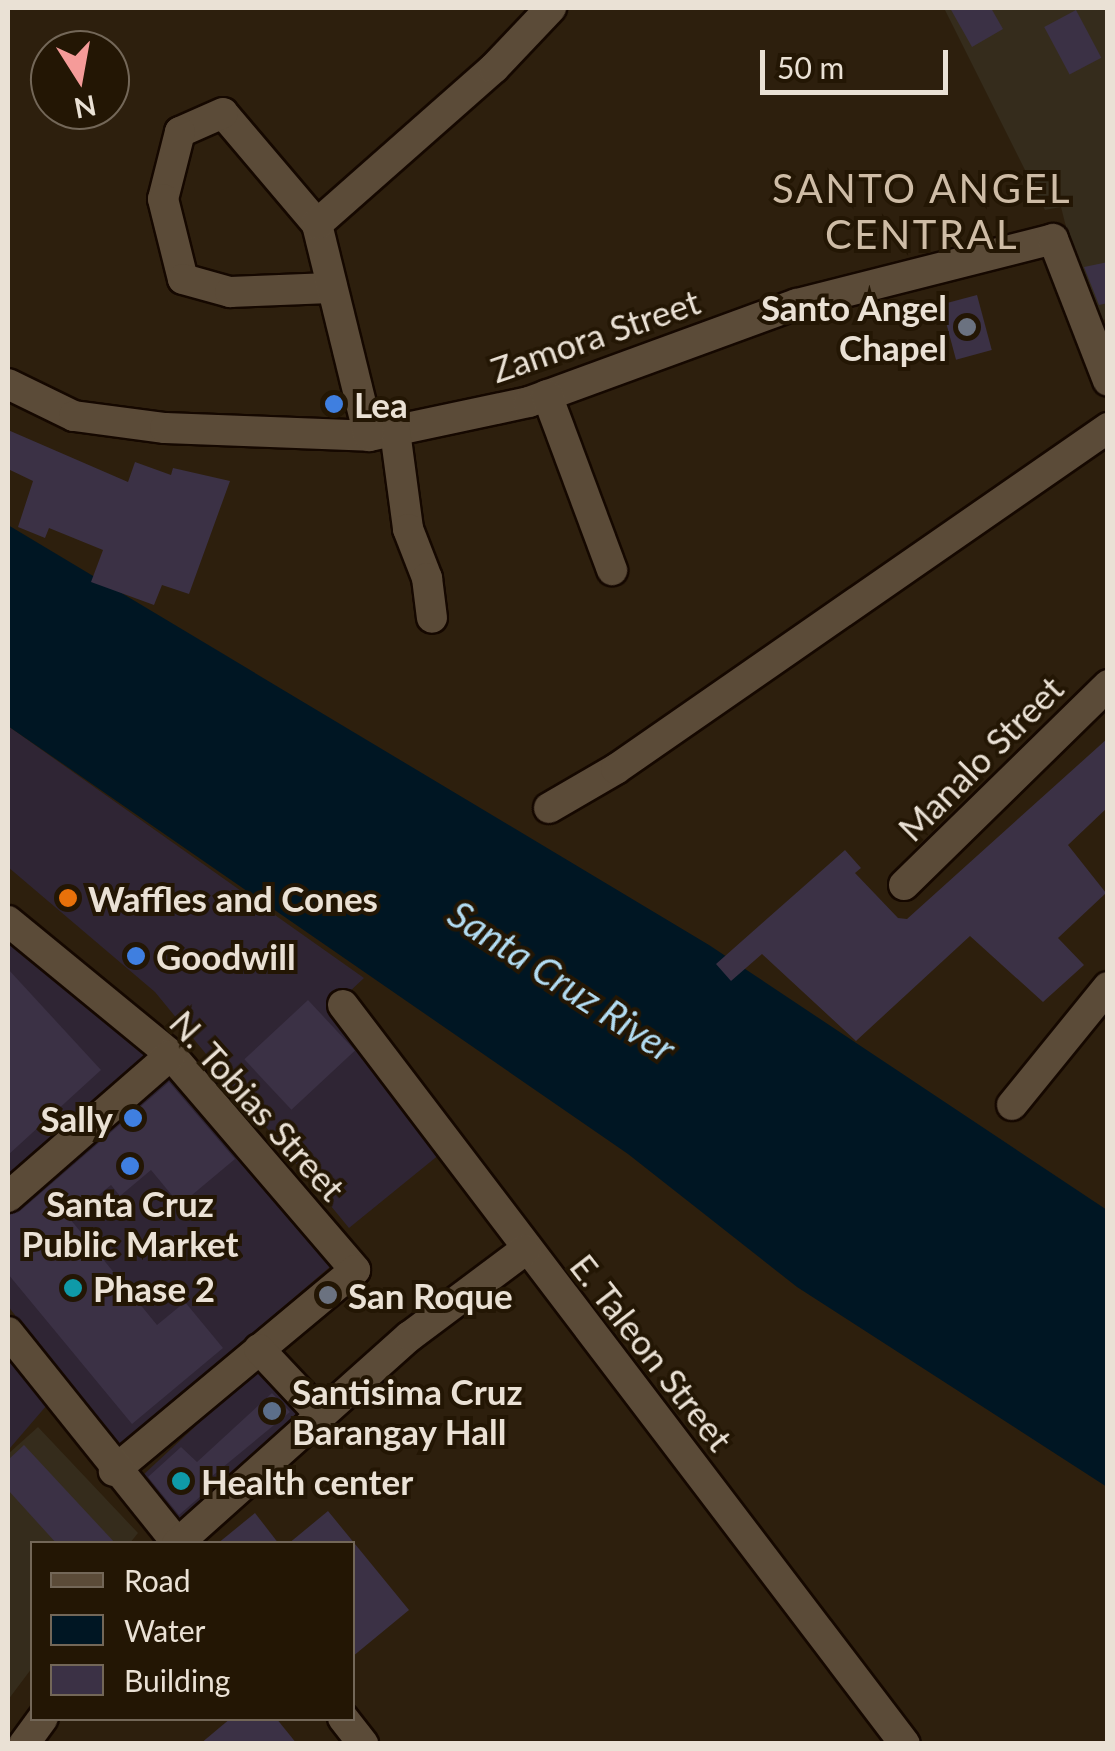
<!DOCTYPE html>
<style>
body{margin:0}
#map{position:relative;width:1115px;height:1751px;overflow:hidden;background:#2d1f0d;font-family:Lato,sans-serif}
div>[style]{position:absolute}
.commercial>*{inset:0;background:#2f2534;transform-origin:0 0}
.education>*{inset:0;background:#352c1c}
.water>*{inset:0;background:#001623}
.building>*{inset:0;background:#3b3145;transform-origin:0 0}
.roads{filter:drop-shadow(2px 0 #150800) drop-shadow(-2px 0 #150800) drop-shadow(0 2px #150800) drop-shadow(0 -2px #150800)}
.minor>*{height:30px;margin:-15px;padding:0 15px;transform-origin:15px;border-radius:15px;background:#5b4b38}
.dots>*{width:28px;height:28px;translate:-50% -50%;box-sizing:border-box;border:5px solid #231604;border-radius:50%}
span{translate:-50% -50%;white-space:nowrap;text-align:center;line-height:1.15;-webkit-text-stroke:8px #231604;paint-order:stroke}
.poi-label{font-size:35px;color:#eae1d5;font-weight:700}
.right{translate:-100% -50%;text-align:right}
.left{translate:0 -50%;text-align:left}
.street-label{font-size:35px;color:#eae1d5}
.water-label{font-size:38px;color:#b2dcf2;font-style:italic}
.quarter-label{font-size:40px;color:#cebca6;letter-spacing:2.5px}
.frame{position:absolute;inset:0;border:10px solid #eae1d5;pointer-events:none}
.legend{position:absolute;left:30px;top:1541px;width:325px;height:180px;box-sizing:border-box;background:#231604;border:2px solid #736758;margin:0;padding:12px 18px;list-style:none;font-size:30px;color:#eae1d5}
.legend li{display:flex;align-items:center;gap:20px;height:50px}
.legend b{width:50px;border:2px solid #736758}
.north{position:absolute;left:30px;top:30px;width:100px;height:100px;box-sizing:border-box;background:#231604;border:2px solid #736758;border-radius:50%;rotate:169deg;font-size:28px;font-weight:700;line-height:40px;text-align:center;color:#eae1d5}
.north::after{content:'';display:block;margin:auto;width:35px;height:45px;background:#f59b99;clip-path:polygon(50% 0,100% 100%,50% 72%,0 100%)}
.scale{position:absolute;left:760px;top:50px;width:188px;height:45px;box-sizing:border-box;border:5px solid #eae1d5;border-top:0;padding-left:12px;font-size:30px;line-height:35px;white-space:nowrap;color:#eae1d5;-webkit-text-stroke:8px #231604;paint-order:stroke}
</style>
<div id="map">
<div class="commercial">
<div style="clip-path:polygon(8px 726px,364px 978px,346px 995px,440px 1154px,349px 1228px,155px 992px,8px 867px)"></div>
<div style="clip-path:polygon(8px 940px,174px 1067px,331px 1266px,117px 1449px,8px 1306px)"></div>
<div style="clip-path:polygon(8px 1351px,47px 1405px,10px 1448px,8px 1446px)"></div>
<div style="left:259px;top:1367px;width:68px;height:171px;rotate:47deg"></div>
</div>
<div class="education">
<div style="clip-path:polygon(944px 8px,1107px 8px,1107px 319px,1090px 323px,1061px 207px,1045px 210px)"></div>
<div style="clip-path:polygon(38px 1427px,138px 1533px,130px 1543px,32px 1544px,32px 1668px,8px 1700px,8px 1454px)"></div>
</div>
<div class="water">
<div style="clip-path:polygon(8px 525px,709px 945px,1107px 1210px,1107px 1487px,797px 1287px,628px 1154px,8px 726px)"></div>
</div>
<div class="building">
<div style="clip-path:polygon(950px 8px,991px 8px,1003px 29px,972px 47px)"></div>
<div style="left:1076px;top:10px;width:54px;height:36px;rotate:62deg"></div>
<div style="clip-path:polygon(1108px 262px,1108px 303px,1099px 305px,1084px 267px)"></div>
<div style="left:977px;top:295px;width:57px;height:37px;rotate:75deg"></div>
<div style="clip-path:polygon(8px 430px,128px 482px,135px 462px,171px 475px,173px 468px,230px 481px,189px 594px,162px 585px,154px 605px,91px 582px,103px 550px,49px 528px,45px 538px,18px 527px,33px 481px,8px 469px)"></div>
<div style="clip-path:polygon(1108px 738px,1108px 807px,1068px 845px,1106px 893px,1058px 938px,1084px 965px,1043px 1002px,970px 936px,856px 1041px,762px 954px,731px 981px,716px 964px,845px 850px,861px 868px,855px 873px,898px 918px,907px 919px)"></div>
<div style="clip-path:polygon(8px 969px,101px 1070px,8px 1155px)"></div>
<div style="left:308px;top:1000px;width:69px;height:87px;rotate:47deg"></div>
<div style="clip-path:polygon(169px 1082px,235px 1159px,180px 1205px,151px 1170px,120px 1196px,111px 1185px,70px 1219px,157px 1325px,185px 1302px,223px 1348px,132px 1424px,8px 1274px,8px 1215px,20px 1211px)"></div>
<div style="clip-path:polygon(272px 1393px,290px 1412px,211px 1477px,217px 1482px,179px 1515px,148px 1477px,181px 1447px,197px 1462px)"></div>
<div style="clip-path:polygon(24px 1445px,116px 1544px,57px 1544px,8px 1490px,8px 1460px)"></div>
<div style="clip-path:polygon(328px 1511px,409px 1610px,352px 1657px,352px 1544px,288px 1544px)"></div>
<div style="clip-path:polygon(255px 1513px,279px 1544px,217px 1544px)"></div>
<div style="clip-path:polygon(231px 1718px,276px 1718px,297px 1744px,200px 1744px)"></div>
</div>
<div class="roads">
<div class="minor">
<div style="left:317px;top:224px;width:145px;rotate:-130.3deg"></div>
<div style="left:223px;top:113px;width:47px;rotate:156.2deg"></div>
<div style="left:180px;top:132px;width:69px;rotate:104.2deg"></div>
<div style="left:163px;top:199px;width:82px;rotate:76deg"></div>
<div style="left:183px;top:279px;width:49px;rotate:15.5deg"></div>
<div style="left:230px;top:292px;width:100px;rotate:-2.3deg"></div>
<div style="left:8px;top:384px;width:73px;rotate:25.9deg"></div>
<div style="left:74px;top:416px;width:92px;rotate:7.5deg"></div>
<div style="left:165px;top:428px;width:204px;rotate:2.2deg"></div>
<div style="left:369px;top:436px;width:164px;rotate:-12deg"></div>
<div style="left:529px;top:402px;width:285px;rotate:-20.1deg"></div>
<div style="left:797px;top:304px;width:264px;rotate:-14.2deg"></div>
<div style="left:1053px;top:239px;width:152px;rotate:68.8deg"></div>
<div style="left:547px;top:395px;width:187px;rotate:69.6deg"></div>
<div style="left:395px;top:431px;width:99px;rotate:82.4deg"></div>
<div style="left:408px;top:529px;width:53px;rotate:68.8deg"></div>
<div style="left:427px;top:578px;width:40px;rotate:82.9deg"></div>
<div style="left:369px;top:436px;width:218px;rotate:-103.8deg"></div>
<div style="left:317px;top:224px;width:236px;rotate:-41.4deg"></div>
<div style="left:494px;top:68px;width:83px;rotate:-46.5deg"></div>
<div style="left:549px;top:808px;width:78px;rotate:-30.2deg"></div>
<div style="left:616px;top:769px;width:599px;rotate:-34.73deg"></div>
<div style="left:904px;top:885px;width:286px;rotate:-44.4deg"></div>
<div style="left:8px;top:921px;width:211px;rotate:39.4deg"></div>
<div style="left:171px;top:1055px;width:283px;rotate:49.4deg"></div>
<div style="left:355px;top:1270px;width:314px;rotate:140.2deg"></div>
<div style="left:343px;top:1005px;width:928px;rotate:52.75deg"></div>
<div style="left:1012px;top:1105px;width:152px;rotate:-50.9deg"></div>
<div style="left:8px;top:1197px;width:216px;rotate:-41.1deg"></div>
<div style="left:8px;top:1332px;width:272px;rotate:51.3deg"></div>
<div style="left:259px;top:1349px;width:89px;rotate:46.8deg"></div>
<div style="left:177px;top:1544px;width:312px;rotate:-41.8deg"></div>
<div style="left:410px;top:1336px;width:144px;rotate:-36.8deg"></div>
<div style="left:343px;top:1718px;width:33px;rotate:52deg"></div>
<div style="left:24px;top:1744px;width:32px;rotate:-54deg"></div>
</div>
</div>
<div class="dots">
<div style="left:967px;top:327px;background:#6b7280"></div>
<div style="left:334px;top:404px;background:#3f7fe0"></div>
<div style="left:68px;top:898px;background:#e8710a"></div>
<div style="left:136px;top:956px;background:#3f7fe0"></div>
<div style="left:133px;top:1118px;background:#3f7fe0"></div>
<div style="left:130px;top:1166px;background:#3f7fe0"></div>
<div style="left:73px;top:1288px;background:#0f9aa8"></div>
<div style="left:328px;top:1295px;background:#6b7280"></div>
<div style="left:272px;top:1411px;background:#5c6f8a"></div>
<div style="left:181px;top:1481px;background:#0f9aa8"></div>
</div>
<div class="poi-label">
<span class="right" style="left:947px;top:327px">Santo Angel<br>Chapel</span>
<span class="left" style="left:354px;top:404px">Lea</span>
<span class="left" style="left:88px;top:898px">Waffles and Cones</span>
<span class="left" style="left:156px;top:956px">Goodwill</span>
<span class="right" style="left:113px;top:1118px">Sally</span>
<span style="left:130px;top:1223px">Santa Cruz<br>Public Market</span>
<span class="left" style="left:93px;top:1288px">Phase 2</span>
<span class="left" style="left:348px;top:1295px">San Roque</span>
<span class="left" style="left:292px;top:1411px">Santisima Cruz<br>Barangay Hall</span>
<span class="left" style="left:201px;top:1481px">Health center</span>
</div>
<div class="street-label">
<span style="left:595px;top:335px;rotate:-19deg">Zamora Street</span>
<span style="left:980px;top:758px;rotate:-45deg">Manalo Street</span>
<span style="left:258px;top:1105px;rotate:48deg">N. Tobias Street</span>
<span style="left:652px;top:1352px;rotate:52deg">E. Taleon Street</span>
</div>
<div class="water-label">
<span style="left:562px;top:981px;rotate:33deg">Santa Cruz River</span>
</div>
<div class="quarter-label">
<span style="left:922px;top:211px">SANTO ANGEL<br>CENTRAL</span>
</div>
<div class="frame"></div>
<ul class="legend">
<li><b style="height:12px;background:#5b4b38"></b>Road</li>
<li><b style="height:28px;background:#001623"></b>Water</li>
<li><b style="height:28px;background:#3b3145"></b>Building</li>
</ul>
<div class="north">N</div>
<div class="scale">50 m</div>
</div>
